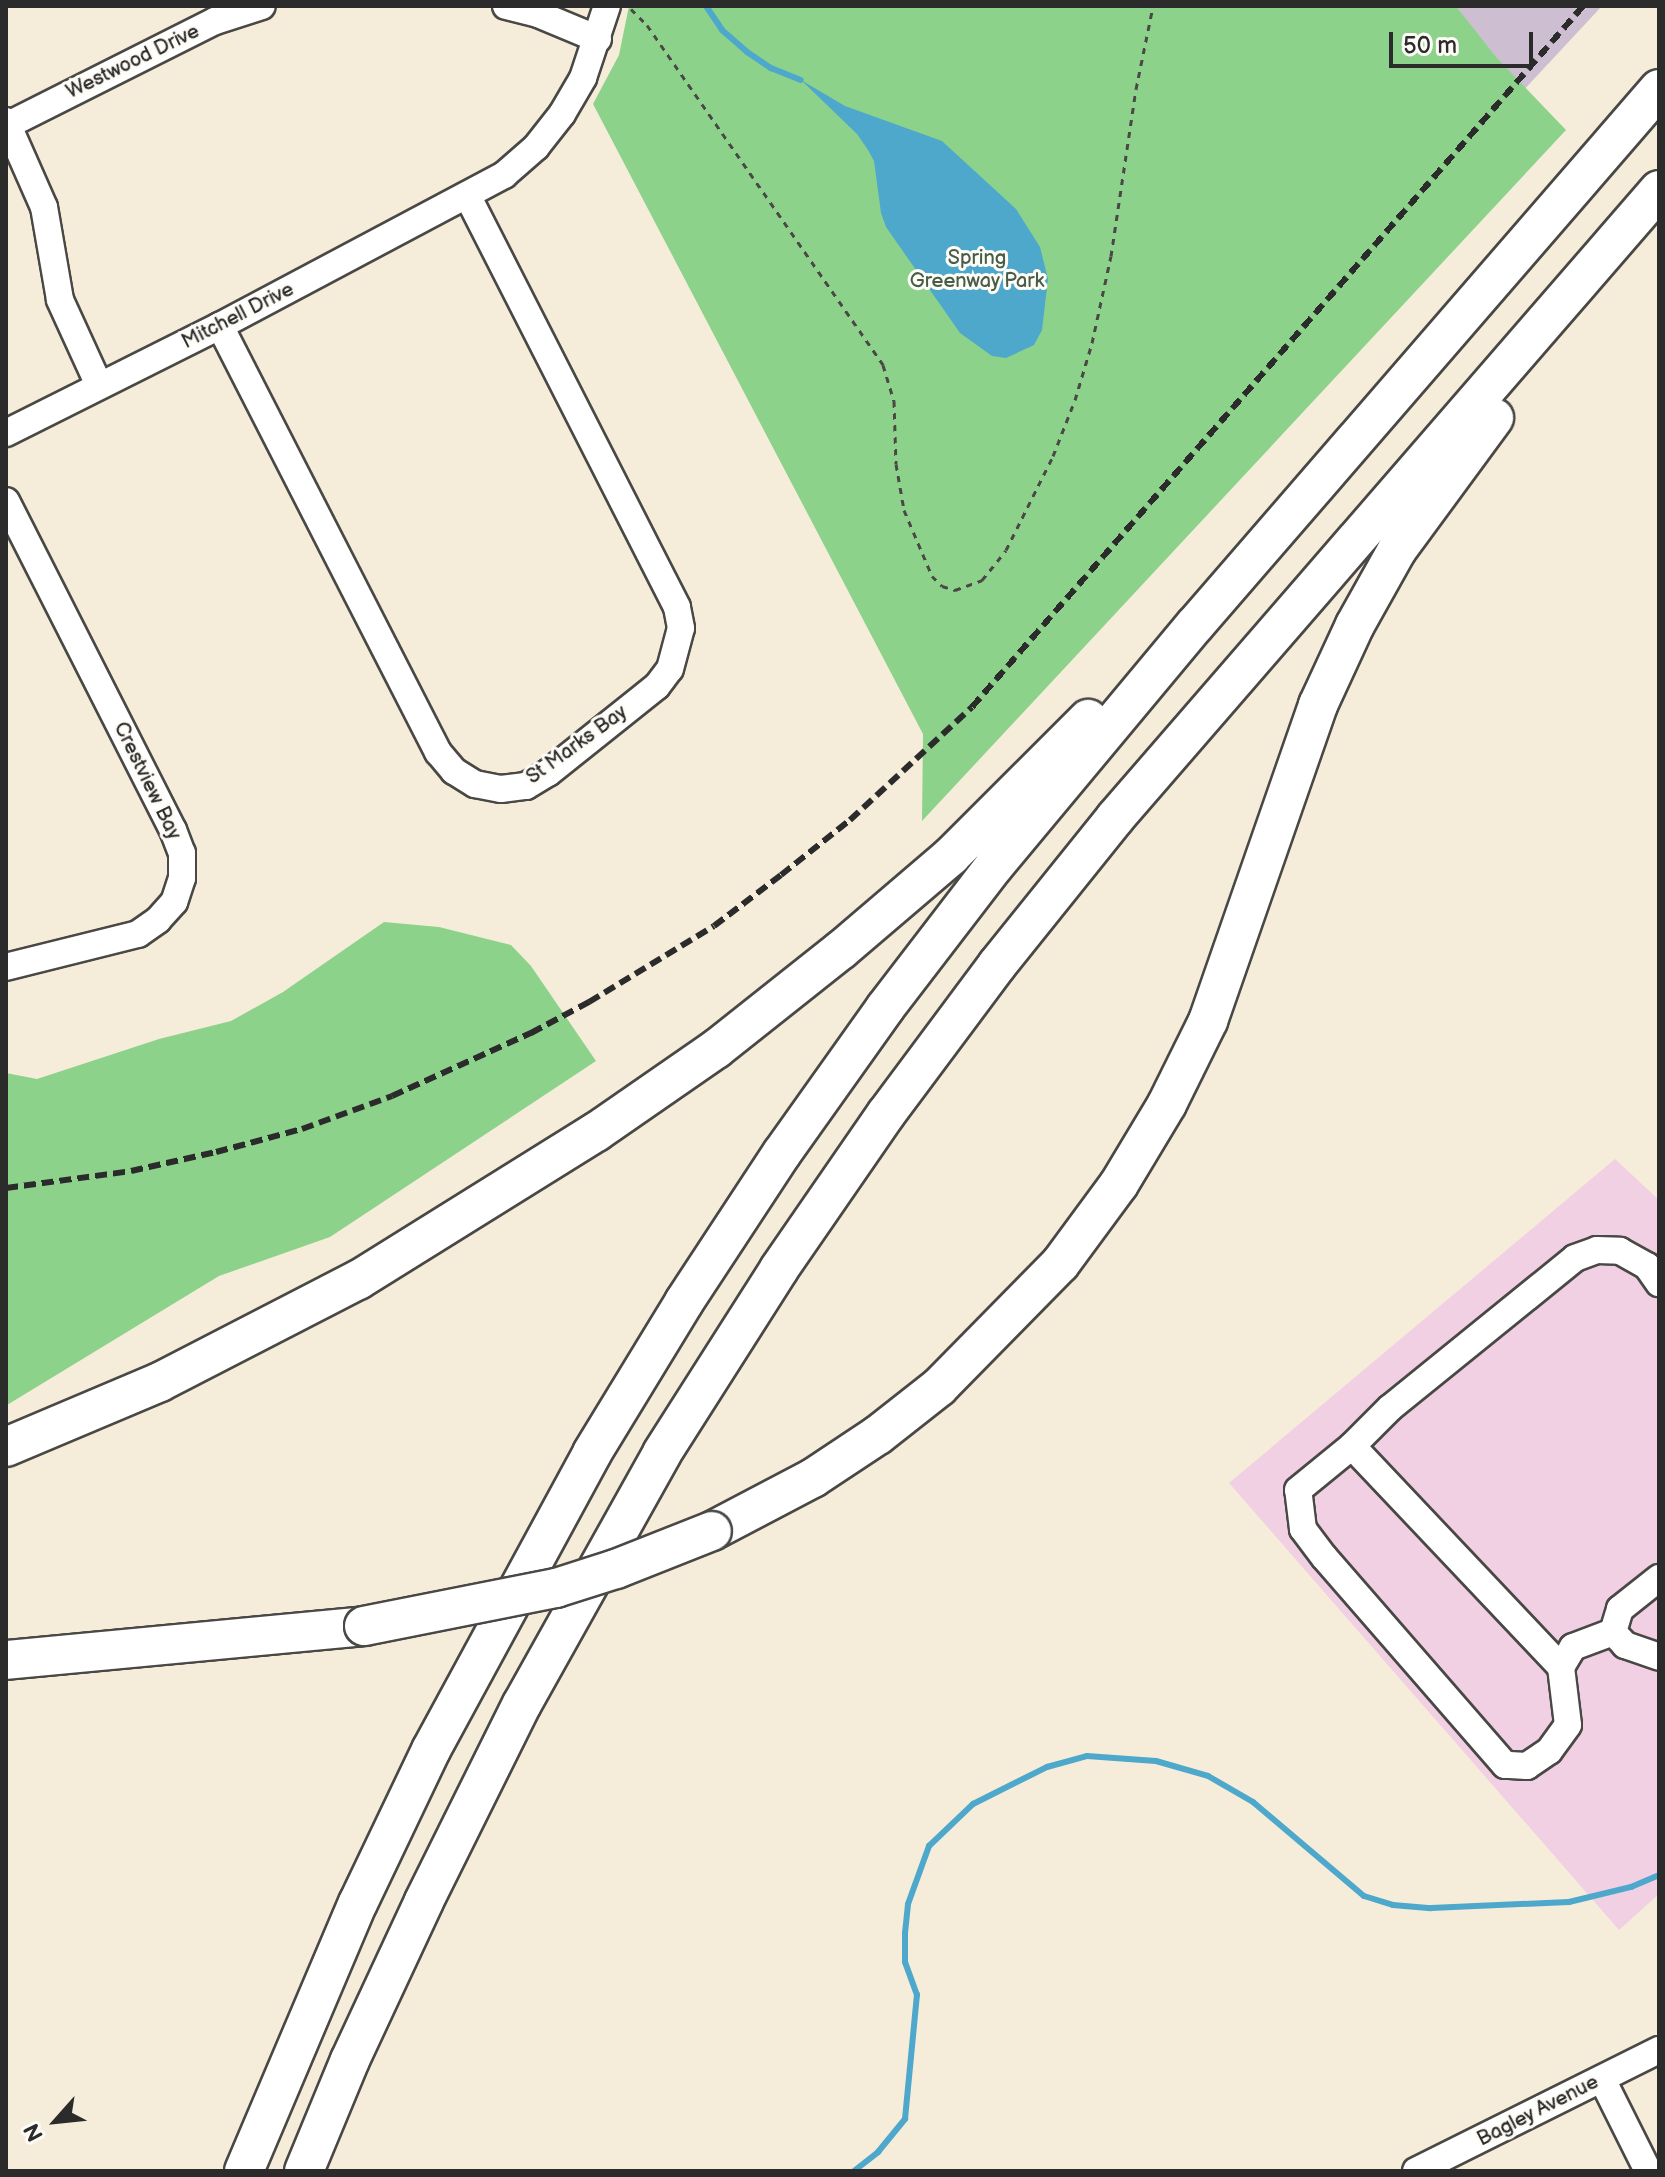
<!DOCTYPE html>
<style>
body{margin:0}
#map{position:relative;width:1665px;height:2177px;overflow:hidden;background:#f5edda;font-family:"Balsamiq Sans",sans-serif}
div>[style]{position:absolute}
.built>*{inset:0;background:#f1d0e3}
.industrial>*{inset:0;background:#cebed1}
.green>*{inset:0;background:#8dd28b}
.water>*{inset:0;background:#4ea8cc}
.stream>*{height:6px;margin:-3px;padding:0 3px;transform-origin:3px;border-radius:3px;background:#4ea8cc}
.path>*{height:3px;margin-top:-1.5px;transform-origin:0;background:repeating-linear-gradient(90deg,#494845 0 6px,transparent 0 12px)}
.roads{filter:drop-shadow(2px 0 #494845) drop-shadow(-2px 0 #494845) drop-shadow(0 2px #494845) drop-shadow(0 -2px #494845)}
.minor>*{height:26px;margin:-13px;padding:0 13px;transform-origin:13px;border-radius:13px;background:#fff}
.highway>*{height:38px;margin:-19px;padding:0 19px;transform-origin:19px;border-radius:19px;background:#fff}
.rail>*{height:6px;margin-top:-3px;transform-origin:0;background:repeating-linear-gradient(90deg,#2b2b2b 0 12px,transparent 0 18px)}
.bridges{filter:drop-shadow(2px 0 #494845) drop-shadow(-2px 0 #494845) drop-shadow(0 2px #494845) drop-shadow(0 -2px #494845)}
.highway-bridge>*{height:38px;margin:-19px;padding:0 19px;transform-origin:19px;border-radius:19px;background:#fff}
span{translate:-50% -50%;white-space:nowrap;text-align:center;line-height:1.15;-webkit-text-stroke:6px #fdfcf7;paint-order:stroke}
.street-label{font-size:20px;color:#2b2b2b}
.park-label{font-size:20px;color:#485d48}
.frame{position:absolute;inset:0;border:8px solid #2b2b2b;pointer-events:none}
.north{position:absolute;left:16px;top:2081px;width:80px;height:80px;-webkit-text-stroke:6px #fdfcf7;paint-order:stroke;rotate:243deg;font-size:22px;font-weight:700;line-height:32px;text-align:center;color:#2b2b2b}
.north::after{content:'';display:block;margin:auto;width:28px;height:36px;background:#2b2b2b;clip-path:polygon(50% 0,100% 100%,50% 72%,0 100%)}
.scale{position:absolute;left:1389px;top:32px;width:144px;height:36px;box-sizing:border-box;border:4px solid #2b2b2b;border-top:0;padding-left:10px;font-size:24px;line-height:28px;white-space:nowrap;color:#2b2b2b;-webkit-text-stroke:6px #fdfcf7;paint-order:stroke}
</style>
<div id="map">
<div class="built">
<div style="clip-path:polygon(1615px 1159px,1659px 1200px,1659px 1894px,1619px 1930px,1229px 1483px)"></div>
</div>
<div class="industrial">
<div style="clip-path:polygon(1456px 6px,1602px 6px,1521px 93px)"></div>
</div>
<div class="green">
<div style="clip-path:polygon(629px 6px,1456px 6px,1496px 57px,1566px 130px,922px 821px,923px 734px,593px 104px,619px 55px)"></div>
<div style="clip-path:polygon(384px 922px,439px 927px,511px 945px,531px 966px,596px 1061px,330px 1237px,219px 1276px,7px 1405px,6px 1073px,37px 1079px,159px 1039px,231px 1021px,283px 992px)"></div>
</div>
<div class="water">
<div style="clip-path:polygon(801px 80px,845px 106px,942px 141px,1016px 209px,1040px 247px,1048px 279px,1042px 330px,1034px 345px,1006px 358px,992px 356px,960px 333px,886px 227px,881px 213px,874px 161px,868px 150px,857px 134px)"></div>
</div>
<div class="stream">
<div style="left:706px;top:6px;width:29px;rotate:56deg"></div>
<div style="left:722px;top:30px;width:33px;rotate:41deg"></div>
<div style="left:747px;top:52px;width:29px;rotate:34deg"></div>
<div style="left:771px;top:68px;width:32px;rotate:22deg"></div>
<div style="left:854px;top:2171px;width:31px;rotate:-38deg"></div>
<div style="left:878px;top:2152px;width:43px;rotate:-50.7deg"></div>
<div style="left:905px;top:2119px;width:125px;rotate:-84.5deg"></div>
<div style="left:917px;top:1995px;width:35px;rotate:-110deg"></div>
<div style="left:905px;top:1962px;width:29px;rotate:-90deg"></div>
<div style="left:905px;top:1933px;width:29px;rotate:-84deg"></div>
<div style="left:908px;top:1904px;width:62px;rotate:-70.1deg"></div>
<div style="left:929px;top:1846px;width:61px;rotate:-43.7deg"></div>
<div style="left:973px;top:1804px;width:83px;rotate:-26.6deg"></div>
<div style="left:1047px;top:1767px;width:41px;rotate:-15.4deg"></div>
<div style="left:1087px;top:1756px;width:69px;rotate:4.1deg"></div>
<div style="left:1156px;top:1761px;width:54px;rotate:16.1deg"></div>
<div style="left:1208px;top:1776px;width:52px;rotate:30deg"></div>
<div style="left:1253px;top:1802px;width:145px;rotate:40.3deg"></div>
<div style="left:1364px;top:1896px;width:30px;rotate:17deg"></div>
<div style="left:1393px;top:1905px;width:38px;rotate:5deg"></div>
<div style="left:1431px;top:1908px;width:138px;rotate:-2.5deg"></div>
<div style="left:1569px;top:1902px;width:64px;rotate:-13.6deg"></div>
<div style="left:1631px;top:1887px;width:30px;rotate:-23deg"></div>
</div>
<div class="path">
<div style="left:631px;top:9px;width:23px;rotate:45deg"></div>
<div style="left:647px;top:25px;width:414px;rotate:55.2deg"></div>
<div style="left:883px;top:365px;width:38px;rotate:73deg"></div>
<div style="left:894px;top:401px;width:63px;rotate:88.2deg"></div>
<div style="left:896px;top:464px;width:47px;rotate:80.1deg"></div>
<div style="left:904px;top:510px;width:72px;rotate:67deg"></div>
<div style="left:932px;top:576px;width:14px;rotate:45deg"></div>
<div style="left:942px;top:586px;width:14px;rotate:17deg"></div>
<div style="left:955px;top:590px;width:29px;rotate:-20deg"></div>
<div style="left:982px;top:580px;width:38px;rotate:-51deg"></div>
<div style="left:1006px;top:550px;width:105px;rotate:-63.4deg"></div>
<div style="left:1053px;top:456px;width:60px;rotate:-68.6deg"></div>
<div style="left:1075px;top:400px;width:59px;rotate:-73.4deg"></div>
<div style="left:1092px;top:343px;width:89px;rotate:-77.7deg"></div>
<div style="left:1111px;top:256px;width:169px;rotate:-81.5deg"></div>
<div style="left:1136px;top:89px;width:85px;rotate:-78.4deg"></div>
</div>
<div class="roads">
<div class="minor">
<div style="left:506px;top:6px;width:33px;rotate:14deg"></div>
<div style="left:538px;top:14px;width:65px;rotate:22.6deg"></div>
<div style="left:6px;top:121px;width:94px;rotate:66.2deg"></div>
<div style="left:44px;top:207px;width:94px;rotate:80.2deg"></div>
<div style="left:60px;top:300px;width:94px;rotate:65.4deg"></div>
<div style="left:6px;top:126px;width:234px;rotate:-26.7deg"></div>
<div style="left:215px;top:21px;width:49px;rotate:-17.7deg"></div>
<div style="left:220px;top:326px;width:479px;rotate:62.9deg"></div>
<div style="left:438px;top:752px;width:25px;rotate:50deg"></div>
<div style="left:454px;top:771px;width:25px;rotate:32deg"></div>
<div style="left:475px;top:784px;width:26px;rotate:11deg"></div>
<div style="left:501px;top:789px;width:25px;rotate:-7deg"></div>
<div style="left:526px;top:786px;width:26px;rotate:-31deg"></div>
<div style="left:548px;top:773px;width:139px;rotate:-38.6deg"></div>
<div style="left:657px;top:686px;width:21px;rotate:-53deg"></div>
<div style="left:670px;top:669px;width:42px;rotate:-75deg"></div>
<div style="left:681px;top:628px;width:21px;rotate:-101deg"></div>
<div style="left:677px;top:607px;width:460px;rotate:-117deg"></div>
<div style="left:6px;top:433px;width:239px;rotate:-26.6deg"></div>
<div style="left:220px;top:326px;width:322px;rotate:-28deg"></div>
<div style="left:504px;top:175px;width:43px;rotate:-41.2deg"></div>
<div style="left:536px;top:147px;width:42px;rotate:-51.8deg"></div>
<div style="left:562px;top:114px;width:42px;rotate:-59.7deg"></div>
<div style="left:583px;top:78px;width:76px;rotate:-71.6deg"></div>
<div style="left:6px;top:501px;width:369px;rotate:63.1deg"></div>
<div style="left:173px;top:830px;width:25px;rotate:69deg"></div>
<div style="left:182px;top:853px;width:25px;rotate:90deg"></div>
<div style="left:182px;top:878px;width:25px;rotate:108deg"></div>
<div style="left:174px;top:902px;width:24px;rotate:132deg"></div>
<div style="left:158px;top:920px;width:24px;rotate:145deg"></div>
<div style="left:138px;top:934px;width:136px;rotate:166deg"></div>
<div style="left:1352px;top:1446px;width:304px;rotate:46.6deg"></div>
<div style="left:1613px;top:1632px;width:43px;rotate:159.4deg"></div>
<div style="left:1573px;top:1647px;width:23px;rotate:121deg"></div>
<div style="left:1561px;top:1667px;width:58px;rotate:83.1deg"></div>
<div style="left:1568px;top:1725px;width:32px;rotate:126deg"></div>
<div style="left:1549px;top:1751px;width:27px;rotate:146deg"></div>
<div style="left:1527px;top:1766px;width:22px;rotate:-177deg"></div>
<div style="left:1505px;top:1765px;width:276px;rotate:-131deg"></div>
<div style="left:1324px;top:1557px;width:35px;rotate:-127deg"></div>
<div style="left:1303px;top:1529px;width:39px;rotate:-97deg"></div>
<div style="left:1298px;top:1490px;width:70px;rotate:-39.2deg"></div>
<div style="left:1352px;top:1446px;width:54px;rotate:-45deg"></div>
<div style="left:1390px;top:1408px;width:238px;rotate:-39deg"></div>
<div style="left:1575px;top:1258px;width:23px;rotate:-20deg"></div>
<div style="left:1597px;top:1250px;width:23px;rotate:2deg"></div>
<div style="left:1620px;top:1251px;width:31px;rotate:29deg"></div>
<div style="left:1647px;top:1266px;width:21px;rotate:55deg"></div>
<div style="left:1613px;top:1632px;width:24px;rotate:-73deg"></div>
<div style="left:1620px;top:1609px;width:50px;rotate:-38.5deg"></div>
<div style="left:1613px;top:1632px;width:18px;rotate:47deg"></div>
<div style="left:1625px;top:1645px;width:36px;rotate:19deg"></div>
<div style="left:1602px;top:2079px;width:103px;rotate:63.4deg"></div>
<div style="left:1416px;top:2171px;width:271px;rotate:-26.5deg"></div>
</div>
<div class="highway">
<div style="left:6px;top:1447px;width:167px;rotate:-22.9deg"></div>
<div style="left:160px;top:1382px;width:223px;rotate:-27.3deg"></div>
<div style="left:358px;top:1280px;width:280px;rotate:-31.9deg"></div>
<div style="left:596px;top:1132px;width:146px;rotate:-34.7deg"></div>
<div style="left:716px;top:1049px;width:159px;rotate:-38.4deg"></div>
<div style="left:841px;top:950px;width:145px;rotate:-40.5deg"></div>
<div style="left:951px;top:856px;width:194px;rotate:-45deg"></div>
<div style="left:712px;top:1531px;width:114px;rotate:-27.7deg"></div>
<div style="left:813px;top:1478px;width:78px;rotate:-33.5deg"></div>
<div style="left:878px;top:1435px;width:78px;rotate:-38.2deg"></div>
<div style="left:939px;top:1387px;width:173px;rotate:-45.5deg"></div>
<div style="left:1060px;top:1264px;width:99px;rotate:-53.6deg"></div>
<div style="left:1119px;top:1184px;width:93px;rotate:-59deg"></div>
<div style="left:1167px;top:1104px;width:93px;rotate:-63.7deg"></div>
<div style="left:1208px;top:1021px;width:335px;rotate:-70.8deg"></div>
<div style="left:1318px;top:705px;width:88px;rotate:-65.2deg"></div>
<div style="left:1355px;top:625px;width:86px;rotate:-60.8deg"></div>
<div style="left:1397px;top:550px;width:164px;rotate:-53.7deg"></div>
<div style="left:6px;top:1660px;width:360px;rotate:-5.4deg"></div>
<div style="left:244px;top:2171px;width:291px;rotate:-67deg"></div>
<div style="left:358px;top:1903px;width:170px;rotate:-64.5deg"></div>
<div style="left:431px;top:1750px;width:338px;rotate:-61.5deg"></div>
<div style="left:592px;top:1453px;width:177px;rotate:-58.6deg"></div>
<div style="left:684px;top:1302px;width:178px;rotate:-56.7deg"></div>
<div style="left:782px;top:1153px;width:178px;rotate:-54.6deg"></div>
<div style="left:885px;top:1008px;width:179px;rotate:-52.5deg"></div>
<div style="left:994px;top:866px;width:314px;rotate:-50.2deg"></div>
<div style="left:1195px;top:625px;width:709px;rotate:-49.12deg"></div>
<div style="left:304px;top:2171px;width:120px;rotate:-67.5deg"></div>
<div style="left:350px;top:2060px;width:175px;rotate:-65deg"></div>
<div style="left:424px;top:1901px;width:220px;rotate:-63.6deg"></div>
<div style="left:522px;top:1704px;width:287px;rotate:-60.8deg"></div>
<div style="left:662px;top:1453px;width:218px;rotate:-57.5deg"></div>
<div style="left:779px;top:1269px;width:188px;rotate:-55.4deg"></div>
<div style="left:886px;top:1114px;width:186px;rotate:-53.3deg"></div>
<div style="left:997px;top:965px;width:189px;rotate:-51.2deg"></div>
<div style="left:1115px;top:818px;width:831px;rotate:-49.1deg"></div>
</div>
</div>
<div class="rail">
<div style="left:6px;top:1188px;width:126px;rotate:-7.7deg"></div>
<div style="left:131px;top:1171px;width:87px;rotate:-12.6deg"></div>
<div style="left:216px;top:1152px;width:89px;rotate:-15deg"></div>
<div style="left:302px;top:1129px;width:96px;rotate:-20.1deg"></div>
<div style="left:392px;top:1096px;width:153px;rotate:-24.4deg"></div>
<div style="left:531px;top:1033px;width:66px;rotate:-28.1deg"></div>
<div style="left:589px;top:1002px;width:146px;rotate:-31.3deg"></div>
<div style="left:714px;top:926px;width:84px;rotate:-37.3deg"></div>
<div style="left:781px;top:875px;width:88px;rotate:-38.6deg"></div>
<div style="left:850px;top:820px;width:166px;rotate:-42.8deg"></div>
<div style="left:972px;top:707px;width:930px;rotate:-48.92deg"></div>
</div>
<div class="bridges">
<div class="highway-bridge">
<div style="left:364px;top:1626px;width:196px;rotate:-11.2deg"></div>
<div style="left:556px;top:1588px;width:63px;rotate:-17.6deg"></div>
<div style="left:616px;top:1569px;width:103px;rotate:-21.6deg"></div>
</div>
</div>
<div class="street-label">
<span style="left:133px;top:62px;rotate:-26deg">Westwood Drive</span>
<span style="left:238px;top:316px;rotate:-27deg">Mitchell Drive</span>
<span style="left:577px;top:745px;rotate:-36deg">St Marks Bay</span>
<span style="left:147px;top:781px;rotate:64deg">Crestview Bay</span>
<span style="left:1538px;top:2111px;rotate:-27deg">Bagley Avenue</span>
</div>
<div class="park-label">
<span style="left:977px;top:270px">Spring<br>Greenway Park</span>
</div>
<div class="frame"></div>
<div class="north">N</div>
<div class="scale">50 m</div>
</div>
